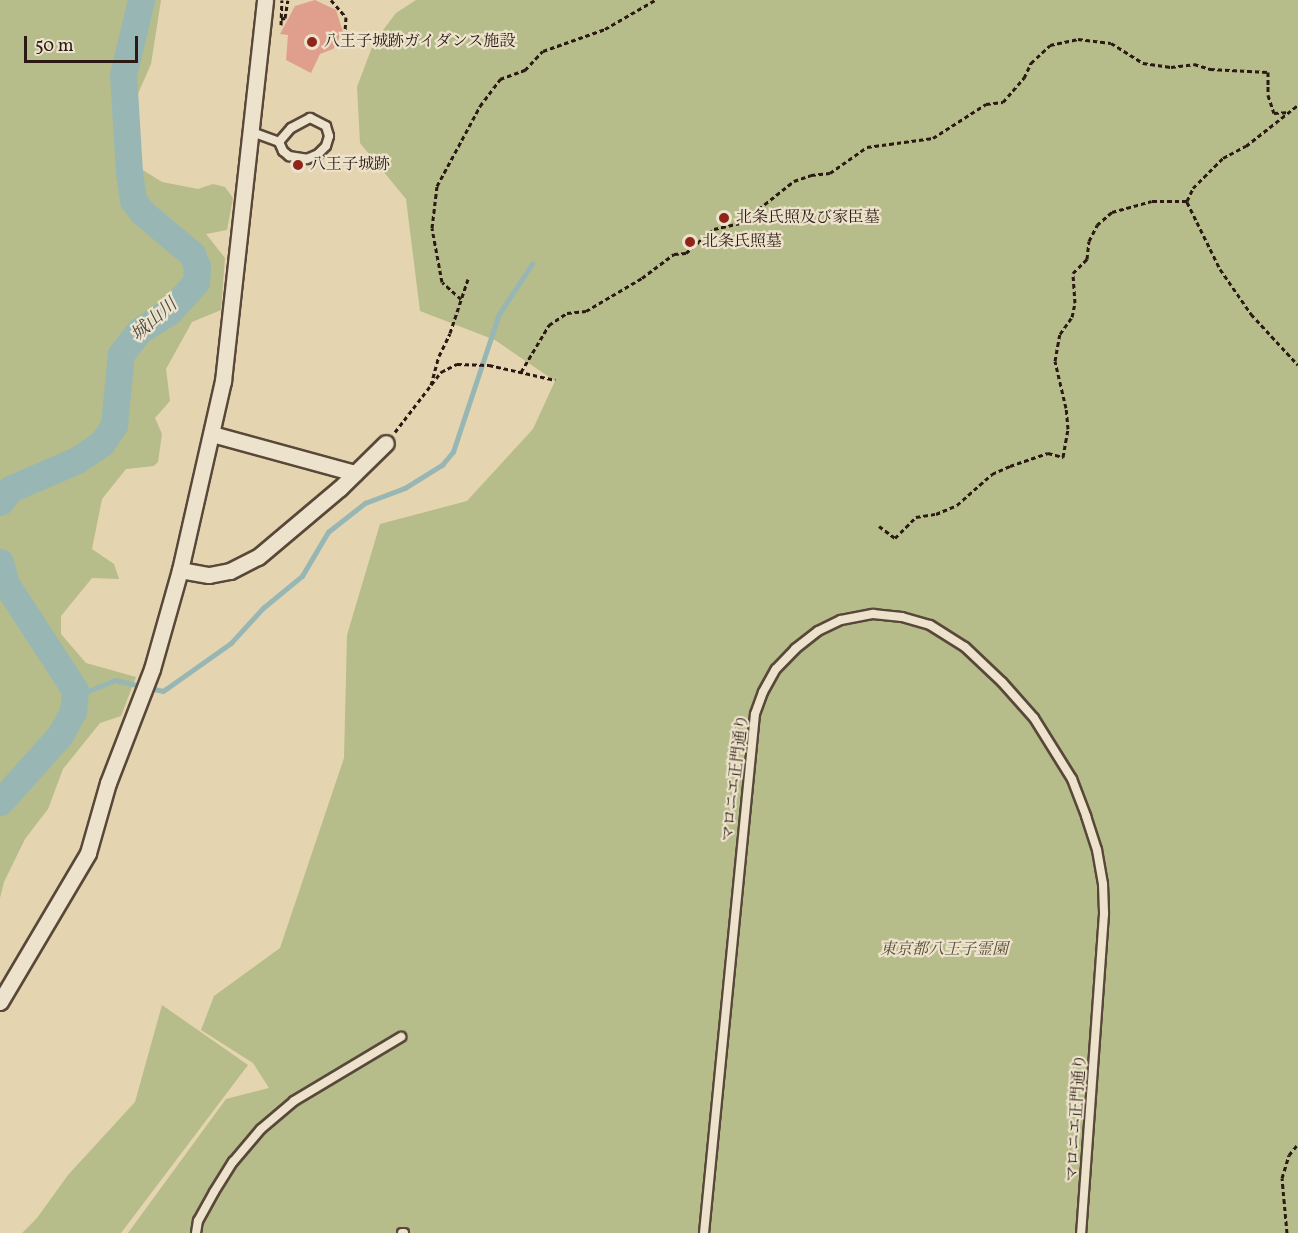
<!DOCTYPE html>
<meta charset="utf-8">
<style>
body{margin:0}
#map{position:relative;width:1298px;height:1233px;overflow:hidden;background:#e4d4b0;font-family:Vollkorn,"Noto Serif JP",serif}
div>[style]{position:absolute}
.green>*{inset:0;background:#b6bc8a}
.stream>*{height:4.5px;margin:-2.25px;padding:0 2.25px;transform-origin:2.25px;border-radius:2.25px;background:#98b7b4}
.river>*{height:27px;margin:-13.5px;padding:0 13.5px;transform-origin:13.5px;border-radius:13.5px;background:#98b7b4}
.building>*{inset:0;background:#e09f8d}
.path>*{height:3px;margin-top:-1.5px;transform-origin:0;background:repeating-linear-gradient(90deg,#2b1a13 0 4.5px,transparent 0 7.5px)}
.roads{filter:drop-shadow(2px 0 #59483a) drop-shadow(-2px 0 #59483a) drop-shadow(0 2px #59483a) drop-shadow(0 -2px #59483a)}
.service>*{height:8px;margin:-4px;padding:0 4px;transform-origin:4px;border-radius:4px;background:#ede3cc}
.minor>*{height:15px;margin:-7.5px;padding:0 7.5px;transform-origin:7.5px;border-radius:7.5px;background:#ede3cc}
.dots>*{width:16px;height:16px;translate:-50% -50%;box-sizing:border-box;border:3px solid #ede3cc;border-radius:50%}
span{translate:-50% -50%;white-space:nowrap;text-align:center;line-height:1.15;-webkit-text-stroke:4.5px #ede3cc;paint-order:stroke}
.poi-label{font-size:16px;color:#2b1a13}
.left{translate:0 -50%;text-align:left}
.street-label{font-size:16px;color:#2b1a13}
.park-label{font-size:16px;color:#554b37;font-style:italic}
.water-label{font-size:18px;color:#4c4943;font-style:italic}
.scale{position:absolute;left:24px;top:36px;width:114px;height:27px;box-sizing:border-box;border:3px solid #2b1a13;border-top:0;padding-left:8px;font-size:18px;line-height:21px;white-space:nowrap;color:#2b1a13;-webkit-text-stroke:4px #ede3cc;paint-order:stroke}
</style>
<div id="map">
<div class="green">
<div style="clip-path:polygon(0 0,161px 0,151px 64px,137px 96px,138px 167px,162px 182px,198px 189px,213px 184px,225px 187px,233px 198px,227px 230px,206px 234px,225px 258px,221px 310px,192px 322px,166px 369px,170px 401px,155px 418px,162px 434px,158px 462px,154px 466px,126px 469px,102px 499px,92px 549px,114px 564px,119px 579px,92px 578px,61px 616px,61px 634px,86px 663px,136px 677px,121px 716px,100px 723px,63px 769px,48px 809px,25px 839px,4px 882px,0 898px)"></div>
<div style="clip-path:polygon(416px 0,1298px 0,1298px 1233px,128px 1233px,226px 1099px,269px 1088px,253px 1063px,201px 1030px,214px 996px,280px 948px,344px 758px,347px 635px,380px 524px,467px 501px,533px 429px,555px 381px,495px 340px,420px 311px,406px 199px,360px 143px,357px 87px,374px 42px,396px 13px)"></div>
<div style="clip-path:polygon(162px 1005px,248px 1065px,121px 1233px,22px 1233px,37px 1218px,68px 1175px,135px 1102px)"></div>
</div>
<div class="stream">
<div style="left:74px;top:697px;width:44px;rotate:-22.5deg"></div>
<div style="left:115px;top:680px;width:49px;rotate:12.9deg"></div>
<div style="left:163px;top:691px;width:4px;rotate:-34deg"></div>
<div style="left:166px;top:689px;width:80px;rotate:-35.3deg"></div>
<div style="left:231px;top:643px;width:47px;rotate:-47.6deg"></div>
<div style="left:263px;top:608px;width:50px;rotate:-39.4deg"></div>
<div style="left:302px;top:576px;width:51px;rotate:-59.4deg"></div>
<div style="left:328px;top:532px;width:47px;rotate:-38.1deg"></div>
<div style="left:365px;top:503px;width:43px;rotate:-20.6deg"></div>
<div style="left:405px;top:488px;width:44px;rotate:-31.9deg"></div>
<div style="left:442px;top:465px;width:17px;rotate:-50deg"></div>
<div style="left:453px;top:452px;width:145px;rotate:-71.6deg"></div>
<div style="left:499px;top:314px;width:60px;rotate:-56.6deg"></div>
</div>
<div class="river">
<div style="left:0;top:502px;width:16px;rotate:-52deg"></div>
<div style="left:10px;top:489px;width:73px;rotate:-23.4deg"></div>
<div style="left:77px;top:460px;width:30px;rotate:-34deg"></div>
<div style="left:102px;top:443px;width:22px;rotate:-56deg"></div>
<div style="left:114px;top:425px;width:71px;rotate:-84.4deg"></div>
<div style="left:121px;top:354px;width:29px;rotate:-52deg"></div>
<div style="left:139px;top:331px;width:37px;rotate:-33deg"></div>
<div style="left:170px;top:311px;width:39px;rotate:-48deg"></div>
<div style="left:196px;top:282px;width:16px;rotate:-86deg"></div>
<div style="left:197px;top:266px;width:13px;rotate:-113deg"></div>
<div style="left:192px;top:254px;width:64px;rotate:-140.1deg"></div>
<div style="left:143px;top:213px;width:16px;rotate:-128deg"></div>
<div style="left:133px;top:200px;width:28px;rotate:-98deg"></div>
<div style="left:129px;top:172px;width:97px;rotate:-93.5deg"></div>
<div style="left:123px;top:75px;width:77px;rotate:-76.5deg"></div>
<div style="left:0;top:562px;width:23px;rotate:75deg"></div>
<div style="left:6px;top:584px;width:126px;rotate:56.9deg"></div>
<div style="left:75px;top:690px;width:21px;rotate:95deg"></div>
<div style="left:73px;top:711px;width:27px;rotate:118deg"></div>
<div style="left:60px;top:735px;width:90px;rotate:131.8deg"></div>
</div>
<div class="building">
<div style="clip-path:polygon(315px 0,336px 10px,343px 32px,333px 49px,320px 54px,311px 73px,286px 60px,288px 35px,280px 34px,295px 6px)"></div>
</div>
<div class="path">
<div style="left:331px;top:0;width:23px;rotate:49deg"></div>
<div style="left:346px;top:17px;width:14px;rotate:94deg"></div>
<div style="left:281px;top:19px;width:4px;rotate:-14deg"></div>
<div style="left:285px;top:18px;width:18px;rotate:-81deg"></div>
<div style="left:281px;top:25px;width:25px;rotate:-88deg"></div>
<div style="left:1187px;top:201px;width:14px;rotate:-65deg"></div>
<div style="left:1193px;top:188px;width:42px;rotate:-45deg"></div>
<div style="left:1223px;top:158px;width:26px;rotate:-28deg"></div>
<div style="left:1246px;top:146px;width:66px;rotate:-38.3deg"></div>
<div style="left:1187px;top:202px;width:75px;rotate:63.8deg"></div>
<div style="left:1220px;top:269px;width:55px;rotate:55.4deg"></div>
<div style="left:1251px;top:314px;width:69px;rotate:47.3deg"></div>
<div style="left:461px;top:299px;width:25px;rotate:-138deg"></div>
<div style="left:442px;top:282px;width:55px;rotate:-100.5deg"></div>
<div style="left:432px;top:228px;width:42px;rotate:-83.2deg"></div>
<div style="left:437px;top:186px;width:91px;rotate:-61.7deg"></div>
<div style="left:480px;top:106px;width:34px;rotate:-53deg"></div>
<div style="left:500px;top:79px;width:27px;rotate:-20deg"></div>
<div style="left:525px;top:70px;width:26px;rotate:-47deg"></div>
<div style="left:543px;top:51px;width:66px;rotate:-19.5deg"></div>
<div style="left:605px;top:29px;width:58px;rotate:-30.1deg"></div>
<div style="left:521px;top:372px;width:55px;rotate:-59.2deg"></div>
<div style="left:549px;top:325px;width:22px;rotate:-34deg"></div>
<div style="left:567px;top:313px;width:19px;rotate:-6deg"></div>
<div style="left:586px;top:311px;width:65px;rotate:-30.5deg"></div>
<div style="left:642px;top:278px;width:40px;rotate:-37deg"></div>
<div style="left:674px;top:254px;width:12px;rotate:-5deg"></div>
<div style="left:686px;top:253px;width:37px;rotate:-41deg"></div>
<div style="left:714px;top:229px;width:28px;rotate:-13deg"></div>
<div style="left:741px;top:223px;width:68px;rotate:-38.4deg"></div>
<div style="left:794px;top:181px;width:18px;rotate:-19deg"></div>
<div style="left:811px;top:175px;width:19px;rotate:-6deg"></div>
<div style="left:830px;top:173px;width:45px;rotate:-35.1deg"></div>
<div style="left:867px;top:147px;width:67px;rotate:-7.8deg"></div>
<div style="left:933px;top:138px;width:63px;rotate:-32.7deg"></div>
<div style="left:986px;top:104px;width:17px;rotate:-7deg"></div>
<div style="left:1003px;top:102px;width:32px;rotate:-49deg"></div>
<div style="left:1024px;top:78px;width:17px;rotate:-65deg"></div>
<div style="left:1031px;top:63px;width:26px;rotate:-43deg"></div>
<div style="left:1050px;top:45px;width:29px;rotate:-12deg"></div>
<div style="left:1078px;top:39px;width:33px;rotate:7deg"></div>
<div style="left:1111px;top:43px;width:38px;rotate:32deg"></div>
<div style="left:1143px;top:63px;width:28px;rotate:8deg"></div>
<div style="left:1171px;top:67px;width:23px;rotate:-7deg"></div>
<div style="left:1194px;top:64px;width:17px;rotate:17deg"></div>
<div style="left:1210px;top:69px;width:58px;rotate:3deg"></div>
<div style="left:1268px;top:72px;width:23px;rotate:90deg"></div>
<div style="left:1268px;top:95px;width:19px;rotate:72deg"></div>
<div style="left:1274px;top:113px;width:16px;rotate:-4deg"></div>
<div style="left:431px;top:385px;width:30px;rotate:-75deg"></div>
<div style="left:439px;top:356px;width:25px;rotate:-64deg"></div>
<div style="left:450px;top:333px;width:57px;rotate:-71.6deg"></div>
<div style="left:395px;top:432px;width:76px;rotate:-52.5deg"></div>
<div style="left:441px;top:372px;width:18px;rotate:-27deg"></div>
<div style="left:457px;top:364px;width:32px;rotate:2deg"></div>
<div style="left:489px;top:365px;width:68px;rotate:12.8deg"></div>
<div style="left:879px;top:526px;width:20px;rotate:37deg"></div>
<div style="left:895px;top:538px;width:30px;rotate:-45deg"></div>
<div style="left:916px;top:517px;width:20px;rotate:-9deg"></div>
<div style="left:936px;top:514px;width:23px;rotate:-23deg"></div>
<div style="left:957px;top:505px;width:47px;rotate:-41.5deg"></div>
<div style="left:992px;top:474px;width:20px;rotate:-24deg"></div>
<div style="left:1010px;top:466px;width:40px;rotate:-18.9deg"></div>
<div style="left:1048px;top:453px;width:16px;rotate:15deg"></div>
<div style="left:1063px;top:457px;width:28px;rotate:-80deg"></div>
<div style="left:1068px;top:429px;width:21px;rotate:-95deg"></div>
<div style="left:1066px;top:408px;width:48px;rotate:-103.2deg"></div>
<div style="left:1055px;top:361px;width:27px;rotate:-80deg"></div>
<div style="left:1060px;top:334px;width:21px;rotate:-55deg"></div>
<div style="left:1072px;top:317px;width:14px;rotate:-78deg"></div>
<div style="left:1075px;top:303px;width:30px;rotate:-94deg"></div>
<div style="left:1073px;top:273px;width:20px;rotate:-45deg"></div>
<div style="left:1087px;top:259px;width:18px;rotate:-84deg"></div>
<div style="left:1089px;top:241px;width:18px;rotate:-63deg"></div>
<div style="left:1097px;top:225px;width:20px;rotate:-41deg"></div>
<div style="left:1112px;top:212px;width:41px;rotate:-15.4deg"></div>
<div style="left:1152px;top:201px;width:35px"></div>
<div style="left:1287px;top:1233px;width:55px;rotate:-95.2deg"></div>
<div style="left:1282px;top:1178px;width:24px;rotate:-73deg"></div>
<div style="left:1289px;top:1155px;width:14px;rotate:-51deg"></div>
</div>
<div class="roads">
<div class="service">
<div style="left:252px;top:132px;width:29px;rotate:20deg"></div>
<div style="left:279px;top:142px;width:10px;rotate:66deg"></div>
<div style="left:283px;top:151px;width:8px;rotate:40deg"></div>
<div style="left:289px;top:156px;width:18px;rotate:9deg"></div>
<div style="left:307px;top:159px;width:12px;rotate:-24deg"></div>
<div style="left:318px;top:154px;width:11px;rotate:-45deg"></div>
<div style="left:326px;top:146px;width:10px;rotate:-73deg"></div>
<div style="left:329px;top:136px;width:10px;rotate:-107deg"></div>
<div style="left:326px;top:126px;width:18px;rotate:-153deg"></div>
<div style="left:310px;top:118px;width:21px;rotate:152deg"></div>
<div style="left:291px;top:128px;width:18px;rotate:131deg"></div>
<div style="left:196px;top:1233px;width:12px;rotate:-81deg"></div>
<div style="left:198px;top:1221px;width:33px;rotate:-61deg"></div>
<div style="left:214px;top:1192px;width:36px;rotate:-58deg"></div>
<div style="left:233px;top:1162px;width:43px;rotate:-49.7deg"></div>
<div style="left:261px;top:1129px;width:43px;rotate:-40.3deg"></div>
<div style="left:294px;top:1101px;width:125px;rotate:-30.9deg"></div>
<div style="left:402px;top:1233px;width:2px"></div>
<div style="left:704px;top:1233px;width:521px;rotate:-84.39deg"></div>
<div style="left:755px;top:714px;width:23px;rotate:-70deg"></div>
<div style="left:763px;top:692px;width:26px;rotate:-61deg"></div>
<div style="left:776px;top:669px;width:28px;rotate:-46deg"></div>
<div style="left:795px;top:649px;width:29px;rotate:-38deg"></div>
<div style="left:818px;top:631px;width:25px;rotate:-26deg"></div>
<div style="left:841px;top:620px;width:33px;rotate:-11deg"></div>
<div style="left:873px;top:614px;width:29px;rotate:6deg"></div>
<div style="left:902px;top:617px;width:29px;rotate:16deg"></div>
<div style="left:930px;top:625px;width:41px;rotate:32.2deg"></div>
<div style="left:965px;top:647px;width:51px;rotate:43.4deg"></div>
<div style="left:1002px;top:682px;width:48px;rotate:48.4deg"></div>
<div style="left:1034px;top:718px;width:72px;rotate:58.1deg"></div>
<div style="left:1072px;top:779px;width:40px;rotate:69deg"></div>
<div style="left:1086px;top:816px;width:36px;rotate:72deg"></div>
<div style="left:1097px;top:850px;width:35px;rotate:80deg"></div>
<div style="left:1103px;top:884px;width:30px;rotate:88deg"></div>
<div style="left:1104px;top:914px;width:320px;rotate:94.1deg"></div>
</div>
<div class="minor">
<div style="left:212px;top:434px;width:148px;rotate:15.3deg"></div>
<div style="left:180px;top:570px;width:29px;rotate:10deg"></div>
<div style="left:209px;top:575px;width:21px;rotate:-11deg"></div>
<div style="left:230px;top:571px;width:31px;rotate:-27deg"></div>
<div style="left:258px;top:557px;width:107px;rotate:-40.1deg"></div>
<div style="left:340px;top:488px;width:64px;rotate:-44.4deg"></div>
<div style="left:0;top:1002px;width:173px;rotate:-59.4deg"></div>
<div style="left:88px;top:853px;width:73px;rotate:-74.1deg"></div>
<div style="left:108px;top:783px;width:122px;rotate:-68.9deg"></div>
<div style="left:152px;top:669px;width:103px;rotate:-74.2deg"></div>
<div style="left:180px;top:570px;width:194px;rotate:-77.2deg"></div>
<div style="left:223px;top:381px;width:383px;rotate:-83.7deg"></div>
</div>
</div>
<div class="dots">
<div style="left:312px;top:42px;background:#8f2418"></div>
<div style="left:298px;top:165px;background:#8f2418"></div>
<div style="left:724px;top:218px;background:#8f2418"></div>
<div style="left:690px;top:242px;background:#8f2418"></div>
</div>
<div class="poi-label">
<span class="left" style="left:324px;top:42px">八王子城跡ガイダンス施設</span>
<span class="left" style="left:310px;top:165px">八王子城跡</span>
<span class="left" style="left:736px;top:218px">北条氏照及び家臣墓</span>
<span class="left" style="left:702px;top:242px">北条氏照墓</span>
</div>
<div class="street-label">
<span style="left:736px;top:778px;rotate:-83deg">マロニエ正門通り</span>
<span style="left:1077px;top:1118px;rotate:-86deg">マロニエ正門通り</span>
</div>
<div class="park-label">
<span style="left:944px;top:950px">東京都八王子霊園</span>
</div>
<div class="water-label">
<span style="left:155px;top:321px;rotate:-41deg">城山川</span>
</div>
<div class="scale">50 m</div>
</div>
